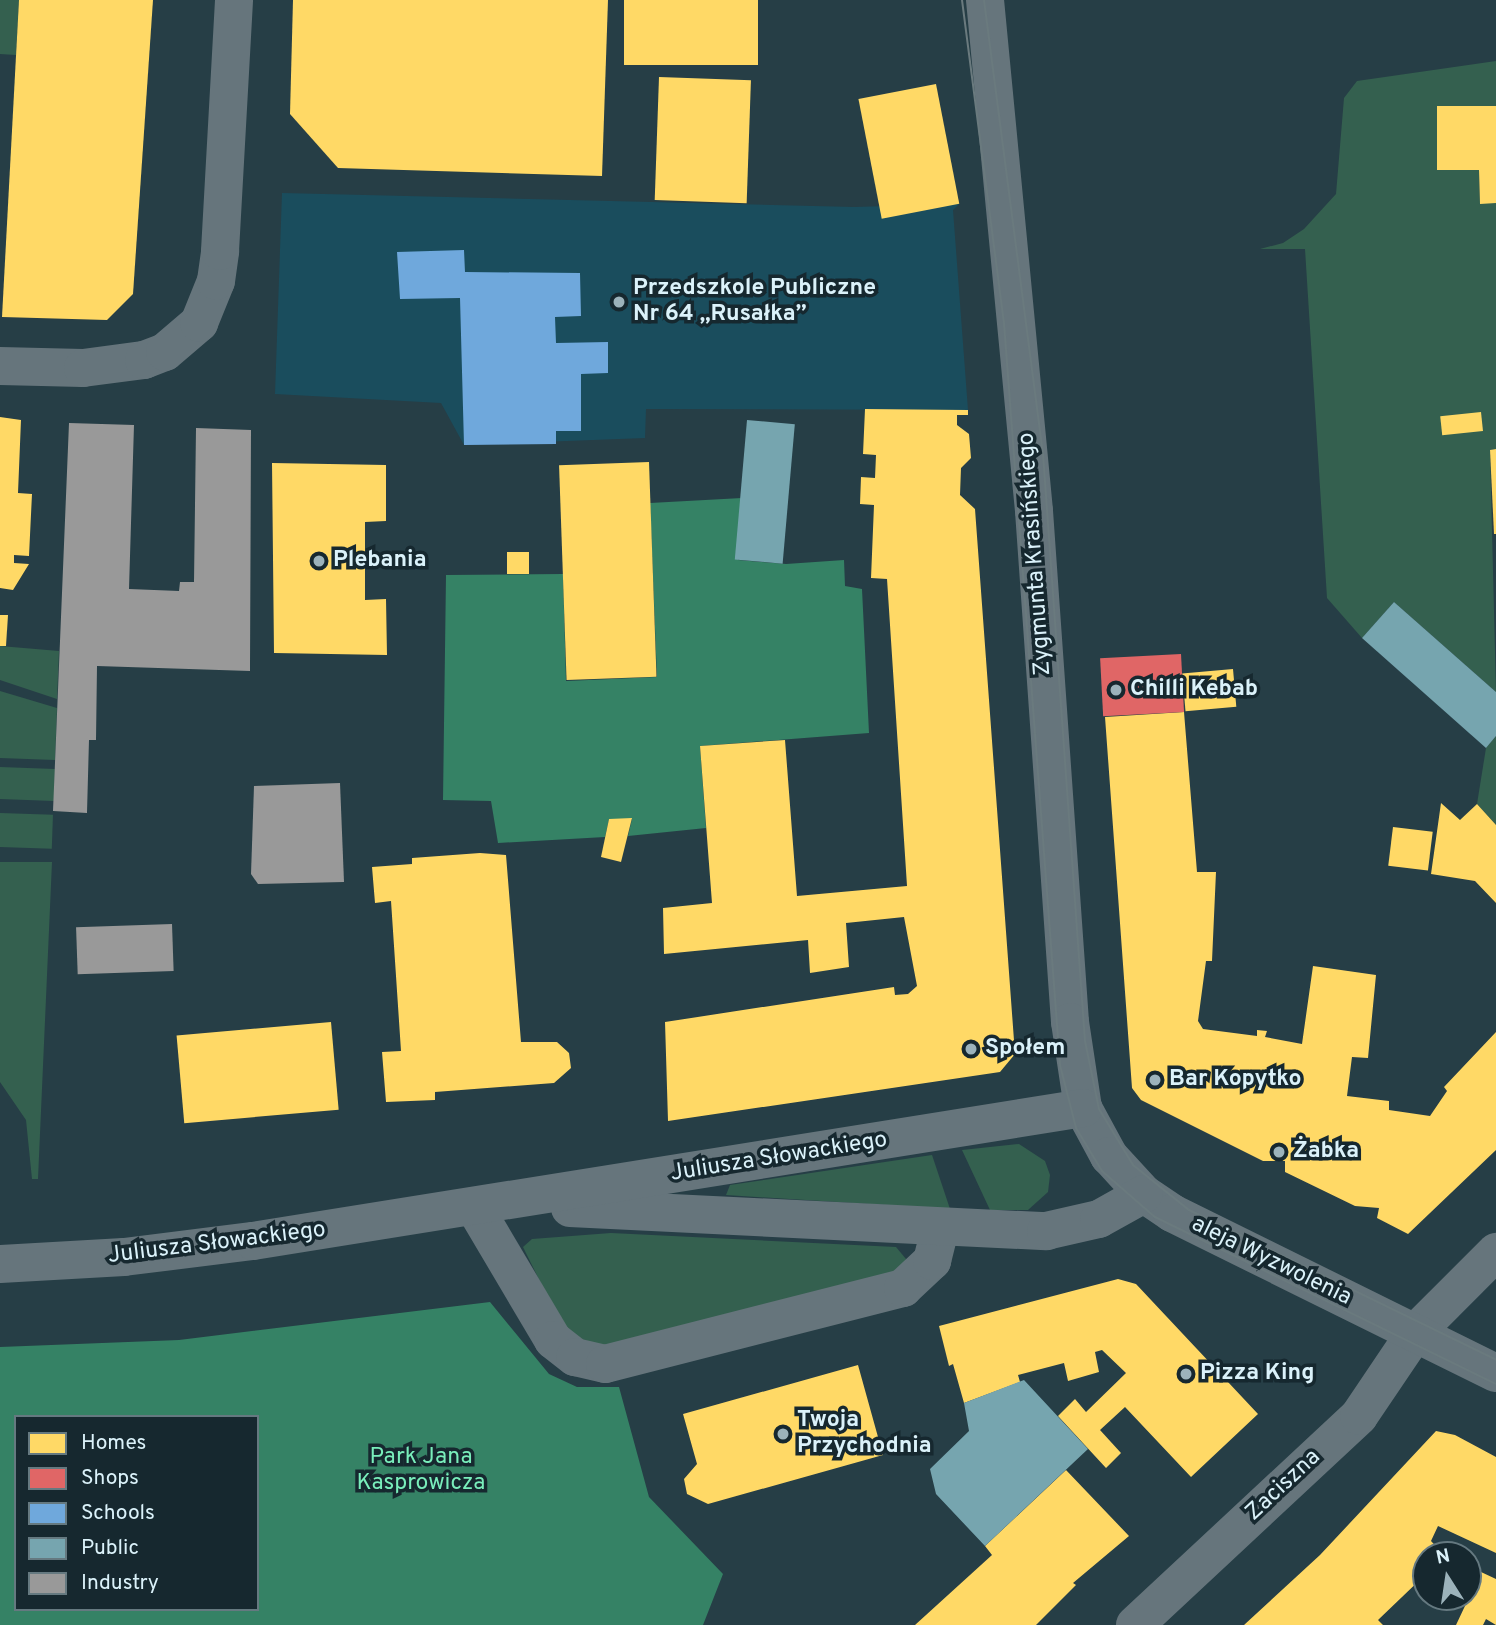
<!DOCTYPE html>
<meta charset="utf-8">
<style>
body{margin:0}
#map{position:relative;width:1496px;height:1625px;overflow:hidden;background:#263e46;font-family:Overpass,sans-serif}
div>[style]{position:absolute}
.built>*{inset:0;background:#1a4d5d}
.green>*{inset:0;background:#34604f;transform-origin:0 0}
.forest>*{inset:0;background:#358265}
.homes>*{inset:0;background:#ffd966;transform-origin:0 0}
.shops>*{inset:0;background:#e06666;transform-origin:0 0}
.schools>*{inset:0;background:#6fa8dc}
.public>*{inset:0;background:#76a5af;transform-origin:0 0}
.industry>*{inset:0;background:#999;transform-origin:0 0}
.minor>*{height:38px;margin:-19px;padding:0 19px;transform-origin:19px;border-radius:19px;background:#66757c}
.tertiary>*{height:38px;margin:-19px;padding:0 19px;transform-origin:19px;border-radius:19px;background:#66757c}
.tram>*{height:2px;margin:-1px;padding:0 1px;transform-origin:1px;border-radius:1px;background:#6a7a7e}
.dots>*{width:19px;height:19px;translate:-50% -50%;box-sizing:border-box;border:4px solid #16282f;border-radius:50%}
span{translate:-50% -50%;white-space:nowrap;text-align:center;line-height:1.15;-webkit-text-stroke:7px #16282f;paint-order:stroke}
.poi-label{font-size:23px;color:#dbf2fa;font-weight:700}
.left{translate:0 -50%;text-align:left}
.street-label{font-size:23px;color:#dbf2fa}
.park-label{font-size:23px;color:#79eebb}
.legend{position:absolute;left:14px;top:1415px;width:245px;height:196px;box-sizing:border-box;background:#16282f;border:2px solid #657980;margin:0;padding:9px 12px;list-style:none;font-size:21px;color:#dbf2fa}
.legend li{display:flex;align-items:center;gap:14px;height:35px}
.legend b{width:35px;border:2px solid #657980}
.north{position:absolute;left:1412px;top:1541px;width:70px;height:70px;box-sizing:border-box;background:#16282f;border:2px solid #657980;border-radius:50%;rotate:348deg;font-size:19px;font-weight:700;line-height:28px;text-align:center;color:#dbf2fa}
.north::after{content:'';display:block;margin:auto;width:24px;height:32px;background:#9cb3bb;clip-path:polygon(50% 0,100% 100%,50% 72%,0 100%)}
</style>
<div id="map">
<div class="built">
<div style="clip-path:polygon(282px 193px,854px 207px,959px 204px,953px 210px,968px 410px,646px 409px,645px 438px,464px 445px,441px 403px,275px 394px)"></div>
</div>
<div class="green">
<div style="clip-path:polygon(0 0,19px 0,16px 55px,0 54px)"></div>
<div style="clip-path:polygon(1496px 61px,1496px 106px,1437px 106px,1437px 170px,1479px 170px,1480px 203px,1496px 203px,1496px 449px,1490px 450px,1496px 692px,1394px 602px,1362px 638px,1327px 598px,1305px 249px,1260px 249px,1283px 243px,1304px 229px,1336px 194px,1344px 98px,1357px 81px)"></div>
<div style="clip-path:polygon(0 646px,59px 651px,57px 699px,0 680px)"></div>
<div style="clip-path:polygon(0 691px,57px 708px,55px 760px,0 758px)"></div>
<div style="clip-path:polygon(1496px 736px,1496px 825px,1477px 804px,1486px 748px)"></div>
<div style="left:0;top:767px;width:55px;height:32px;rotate:2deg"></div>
<div style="left:0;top:813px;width:53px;height:34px;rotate:2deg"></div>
<div style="clip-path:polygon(0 862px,52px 862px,38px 1179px,32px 1179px,26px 1120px,0 1082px)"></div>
<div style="clip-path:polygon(1019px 1144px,1045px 1161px,1050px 1175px,1048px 1192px,1028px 1210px,990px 1210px,962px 1150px)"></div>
<div style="clip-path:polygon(932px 1155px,950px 1209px,726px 1195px,730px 1185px)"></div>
<div style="clip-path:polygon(611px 1233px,896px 1247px,906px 1259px,903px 1269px,609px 1350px,565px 1332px,523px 1247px,532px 1239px)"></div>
</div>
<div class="forest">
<div style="clip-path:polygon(742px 498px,738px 560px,786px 564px,844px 560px,845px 586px,862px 589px,869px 733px,700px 746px,706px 828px,628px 836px,632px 819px,609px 819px,605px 837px,498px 843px,491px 801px,443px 800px,446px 575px,563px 574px,566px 681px,657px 677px,650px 503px)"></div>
<div style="clip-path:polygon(evenodd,490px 1302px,549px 1374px,577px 1387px,619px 1387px,649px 1497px,723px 1574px,703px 1625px,0 1625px,0 1347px,179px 1340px,490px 1302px,16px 1417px,257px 1417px,257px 1609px,16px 1609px,16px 1417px)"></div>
</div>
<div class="homes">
<div style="clip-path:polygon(19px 0,153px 0,133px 294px,107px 320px,2px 317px)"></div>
<div style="clip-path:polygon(293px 0,608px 0,602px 176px,338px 168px,290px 114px)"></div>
<div style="left:624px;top:0;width:134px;height:65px"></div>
<div style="left:659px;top:77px;width:92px;height:123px;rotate:2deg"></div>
<div style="left:936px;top:84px;width:122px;height:79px;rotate:79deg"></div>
<div style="clip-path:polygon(1437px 106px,1496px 106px,1496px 203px,1480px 204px,1479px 170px,1437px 170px)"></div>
<div style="clip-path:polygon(865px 409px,968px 410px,968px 415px,957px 415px,957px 425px,969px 434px,971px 458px,961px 468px,960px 495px,975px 509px,1015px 1054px,1000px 1072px,668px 1121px,665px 1022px,894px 987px,895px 995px,908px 994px,917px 986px,904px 917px,846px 923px,849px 967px,810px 973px,808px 940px,664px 954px,663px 908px,712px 903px,700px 746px,785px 740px,797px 896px,907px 886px,887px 579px,871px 578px,874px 505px,860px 504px,861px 477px,875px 478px,876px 455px,863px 454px)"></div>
<div style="left:1481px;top:412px;width:19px;height:41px;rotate:84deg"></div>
<div style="clip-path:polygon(0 417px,21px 420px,18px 493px,32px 494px,29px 556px,14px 555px,14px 563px,29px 564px,13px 590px,0 588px)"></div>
<div style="clip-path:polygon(1496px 449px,1496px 534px,1494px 534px,1490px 450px)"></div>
<div style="left:649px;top:462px;width:215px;height:90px;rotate:88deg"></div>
<div style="clip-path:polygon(272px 463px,386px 465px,386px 521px,365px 522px,365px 600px,386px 599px,387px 655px,274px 653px)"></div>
<div style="left:507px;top:552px;width:22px;height:22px"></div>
<div style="clip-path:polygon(0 615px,8px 615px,6px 646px,0 646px)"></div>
<div style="left:1233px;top:669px;width:38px;height:51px;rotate:85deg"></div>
<div style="clip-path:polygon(1184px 712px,1197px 872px,1216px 872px,1212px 961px,1206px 961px,1198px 1021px,1203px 1029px,1257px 1036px,1257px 1030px,1267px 1031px,1265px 1037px,1302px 1044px,1313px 966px,1376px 975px,1368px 1058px,1352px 1057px,1347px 1096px,1389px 1101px,1389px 1110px,1430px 1116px,1447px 1091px,1444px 1087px,1496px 1032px,1496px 1150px,1408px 1234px,1377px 1218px,1379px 1208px,1355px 1206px,1285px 1172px,1285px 1161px,1263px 1161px,1141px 1100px,1132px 1088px,1105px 717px)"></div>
<div style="clip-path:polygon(1441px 803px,1460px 820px,1477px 804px,1496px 825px,1496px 903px,1475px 881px,1431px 874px)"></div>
<div style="clip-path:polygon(632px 818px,621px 862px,601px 857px,609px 819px)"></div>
<div style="left:1393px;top:827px;width:40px;height:39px;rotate:7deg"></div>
<div style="clip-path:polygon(480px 853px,506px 855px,521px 1042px,557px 1042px,569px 1053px,571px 1068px,554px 1083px,435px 1092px,435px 1100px,386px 1102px,382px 1052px,401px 1051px,391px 901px,375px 903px,372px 867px,412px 864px,412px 858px)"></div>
<div style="left:331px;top:1022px;width:88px;height:155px;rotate:85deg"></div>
<div style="clip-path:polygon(1118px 1279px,1136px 1284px,1258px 1414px,1191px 1477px,1125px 1407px,1100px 1430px,1121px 1453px,1106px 1468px,1058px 1416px,1075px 1399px,1086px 1412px,1126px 1373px,1102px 1350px,1095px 1352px,1099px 1372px,1068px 1381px,1064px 1363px,1018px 1375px,1020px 1382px,964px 1403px,953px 1364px,949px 1366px,939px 1326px)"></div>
<div style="clip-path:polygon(858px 1365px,883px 1455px,708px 1504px,687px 1494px,684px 1479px,697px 1464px,683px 1414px)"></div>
<div style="clip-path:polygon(1436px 1431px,1455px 1435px,1496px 1457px,1496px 1553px,1438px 1526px,1431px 1541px,1444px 1555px,1426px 1555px,1426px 1574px,1378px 1620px,1383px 1625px,1244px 1625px,1320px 1555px)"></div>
<div style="clip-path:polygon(1066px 1470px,1129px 1536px,1073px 1583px,1076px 1585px,1036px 1625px,915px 1625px,992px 1555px,985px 1546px)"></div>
<div style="clip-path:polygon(1481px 1572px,1496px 1579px,1496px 1625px,1486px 1619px,1483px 1625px,1456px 1625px)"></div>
</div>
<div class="shops">
<div style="left:1181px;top:654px;width:58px;height:81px;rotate:87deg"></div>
</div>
<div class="schools">
<div style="clip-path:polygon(464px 250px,465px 272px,580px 273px,581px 316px,555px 317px,556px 343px,608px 342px,608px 373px,581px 374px,581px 431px,556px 431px,556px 444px,464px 445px,460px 298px,400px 299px,397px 252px)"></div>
</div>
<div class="public">
<div style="left:747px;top:420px;width:48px;height:140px;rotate:5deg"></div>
<div style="clip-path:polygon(1394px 602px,1496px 692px,1496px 736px,1486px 748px,1362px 638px)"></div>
<div style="clip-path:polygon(1024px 1380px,1088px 1449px,985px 1546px,936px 1494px,930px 1469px,969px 1431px,964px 1403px)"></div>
</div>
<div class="industry">
<div style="clip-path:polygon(69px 423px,134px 425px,129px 589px,179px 591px,180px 582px,194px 582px,196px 428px,251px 430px,250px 671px,97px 666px,96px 740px,89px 740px,87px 813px,53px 811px)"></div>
<div style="clip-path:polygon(340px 783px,344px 882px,258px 884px,251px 874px,254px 786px)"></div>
<div style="left:172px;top:924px;width:47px;height:96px;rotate:88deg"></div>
</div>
<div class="minor">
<div style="left:0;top:366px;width:83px;rotate:1.4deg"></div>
<div style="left:83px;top:368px;width:62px;rotate:-7.5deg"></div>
<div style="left:144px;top:360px;width:22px;rotate:-21deg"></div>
<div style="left:165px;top:352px;width:45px;rotate:-40.5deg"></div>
<div style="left:199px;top:323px;width:45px;rotate:-68deg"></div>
<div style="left:216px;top:281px;width:30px;rotate:-82deg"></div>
<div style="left:220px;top:251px;width:251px;rotate:-86.8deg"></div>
<div style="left:475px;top:1208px;width:153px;rotate:59.4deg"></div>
<div style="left:553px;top:1340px;width:28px;rotate:38deg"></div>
<div style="left:575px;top:1357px;width:31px;rotate:13deg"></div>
<div style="left:605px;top:1364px;width:308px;rotate:-14.3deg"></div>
<div style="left:903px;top:1288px;width:40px;rotate:-43deg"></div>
<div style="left:932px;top:1261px;width:33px;rotate:-76deg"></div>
<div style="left:1135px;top:1625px;width:306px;rotate:-43deg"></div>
<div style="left:1359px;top:1416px;width:100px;rotate:-56deg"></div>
<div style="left:1415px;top:1333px;width:115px;rotate:-45deg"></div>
</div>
<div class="tertiary">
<div style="left:985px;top:0;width:513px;rotate:84.52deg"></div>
<div style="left:1034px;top:511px;width:512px;rotate:85.97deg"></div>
<div style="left:1070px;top:1022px;width:87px;rotate:81.4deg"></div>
<div style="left:1083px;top:1108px;width:55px;rotate:61.6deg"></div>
<div style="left:1109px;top:1156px;width:52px;rotate:47.4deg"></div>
<div style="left:1144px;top:1194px;width:34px;rotate:34deg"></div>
<div style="left:1172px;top:1213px;width:361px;rotate:26.3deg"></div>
<div style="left:570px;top:1208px;width:477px;rotate:2.8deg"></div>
<div style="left:1046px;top:1231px;width:54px;rotate:-12.8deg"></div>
<div style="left:1099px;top:1219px;width:51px;rotate:-29.1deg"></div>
<div style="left:0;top:1264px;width:124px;rotate:-3.2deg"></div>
<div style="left:124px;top:1257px;width:130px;rotate:-7.1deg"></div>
<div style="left:253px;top:1241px;width:841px;rotate:-9.1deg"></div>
</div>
<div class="tram">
<div style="left:962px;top:0;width:326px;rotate:82.6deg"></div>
<div style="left:1004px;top:323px;width:744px;rotate:85.68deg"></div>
<div style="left:1060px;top:1065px;width:65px;rotate:75.7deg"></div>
<div style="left:1076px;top:1128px;width:50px;rotate:58.8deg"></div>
<div style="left:1102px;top:1171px;width:70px;rotate:41deg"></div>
<div style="left:1155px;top:1217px;width:380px;rotate:26.1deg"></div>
<div style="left:984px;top:0;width:458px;rotate:82.6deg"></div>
<div style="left:1043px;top:454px;width:589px;rotate:85.91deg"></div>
<div style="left:1085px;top:1041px;width:69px;rotate:78.4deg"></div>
<div style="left:1099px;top:1109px;width:66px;rotate:58.7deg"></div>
<div style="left:1133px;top:1165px;width:72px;rotate:38.8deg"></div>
<div style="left:1189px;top:1210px;width:342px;rotate:26deg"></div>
</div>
<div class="dots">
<div style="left:619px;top:302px;background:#9cb3bb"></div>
<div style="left:319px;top:561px;background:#9cb3bb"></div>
<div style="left:1116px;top:690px;background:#9cb3bb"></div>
<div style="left:971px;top:1049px;background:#9cb3bb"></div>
<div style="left:1155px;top:1080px;background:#9cb3bb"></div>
<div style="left:1279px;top:1152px;background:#9cb3bb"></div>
<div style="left:1186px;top:1374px;background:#9cb3bb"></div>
<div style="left:783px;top:1434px;background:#9cb3bb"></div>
</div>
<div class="poi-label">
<span class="left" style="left:633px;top:302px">Przedszkole Publiczne<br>Nr 64 „Rusałka”</span>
<span class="left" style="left:333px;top:561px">Plebania</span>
<span class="left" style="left:1130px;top:690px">Chilli Kebab</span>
<span class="left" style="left:985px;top:1049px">Społem</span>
<span class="left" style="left:1169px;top:1080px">Bar Kopytko</span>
<span class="left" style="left:1293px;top:1152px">Żabka</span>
<span class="left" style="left:1200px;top:1374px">Pizza King</span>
<span class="left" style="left:797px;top:1434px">Twoja<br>Przychodnia</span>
</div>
<div class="street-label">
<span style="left:1036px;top:554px;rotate:-94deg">Zygmunta Krasińskiego</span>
<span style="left:779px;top:1158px;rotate:-9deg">Juliusza Słowackiego</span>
<span style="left:217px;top:1244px;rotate:-7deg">Juliusza Słowackiego</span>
<span style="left:1271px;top:1262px;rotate:26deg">aleja Wyzwolenia</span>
<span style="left:1284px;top:1486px;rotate:-43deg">Zaciszna</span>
</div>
<div class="park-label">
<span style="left:421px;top:1471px">Park Jana<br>Kasprowicza</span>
</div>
<ul class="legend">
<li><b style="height:19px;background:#ffd966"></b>Homes</li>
<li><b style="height:19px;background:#e06666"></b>Shops</li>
<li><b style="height:19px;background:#6fa8dc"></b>Schools</li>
<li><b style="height:19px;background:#76a5af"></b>Public</li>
<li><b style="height:19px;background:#999"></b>Industry</li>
</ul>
<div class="north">N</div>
</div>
